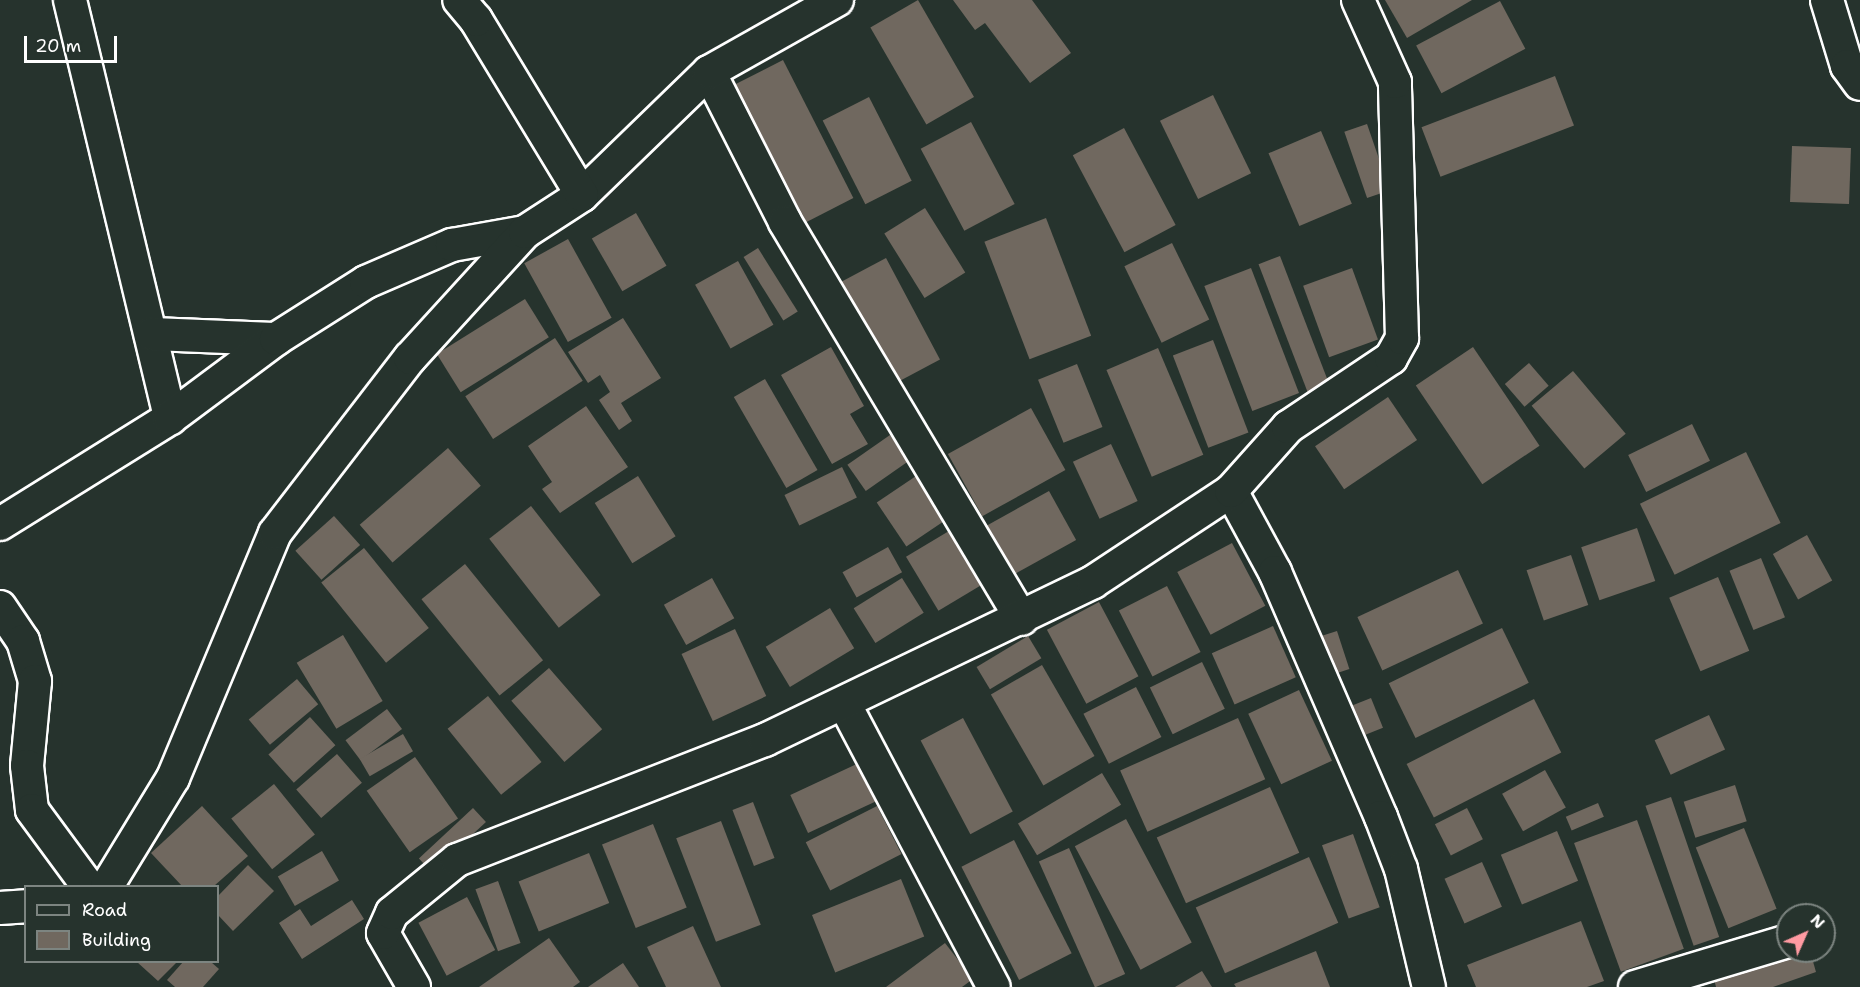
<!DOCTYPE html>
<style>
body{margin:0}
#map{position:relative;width:1860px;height:987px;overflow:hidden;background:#26332d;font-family:"Shantell Sans",sans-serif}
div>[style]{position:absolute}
.building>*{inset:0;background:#70685f;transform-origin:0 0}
.roads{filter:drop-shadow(2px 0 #fff) drop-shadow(-2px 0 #fff) drop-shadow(0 2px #fff) drop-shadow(0 -2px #fff)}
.street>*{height:32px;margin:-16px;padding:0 16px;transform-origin:16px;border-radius:16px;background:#26332d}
span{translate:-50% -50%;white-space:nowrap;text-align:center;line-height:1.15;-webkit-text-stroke:4.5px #26332d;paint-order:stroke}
.legend{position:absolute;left:24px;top:885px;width:195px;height:78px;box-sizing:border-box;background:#26332d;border:2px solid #7d8581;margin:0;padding:8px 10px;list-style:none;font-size:18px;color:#fff}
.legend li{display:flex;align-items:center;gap:12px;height:30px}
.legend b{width:30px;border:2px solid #7d8581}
.north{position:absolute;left:1776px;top:903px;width:60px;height:60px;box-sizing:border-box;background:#26332d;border:2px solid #7d8581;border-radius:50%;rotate:45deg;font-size:16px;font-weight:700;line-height:24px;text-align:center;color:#fff}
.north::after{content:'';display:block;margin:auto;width:21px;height:27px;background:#ff9aa2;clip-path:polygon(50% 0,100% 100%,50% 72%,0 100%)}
.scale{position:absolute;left:24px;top:36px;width:93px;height:27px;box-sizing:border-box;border:3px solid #fff;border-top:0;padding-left:8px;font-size:18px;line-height:21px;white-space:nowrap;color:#fff;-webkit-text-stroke:4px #26332d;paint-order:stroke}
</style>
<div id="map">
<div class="building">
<div style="left:918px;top:0;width:112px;height:55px;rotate:60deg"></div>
<div style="clip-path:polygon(953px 0,1032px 0,1071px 53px,1030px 83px,985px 23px,975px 30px)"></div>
<div style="clip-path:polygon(1385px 0,1472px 0,1407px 38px)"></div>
<div style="left:1500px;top:1px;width:54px;height:95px;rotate:62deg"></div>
<div style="left:783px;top:60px;width:155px;height:64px;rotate:63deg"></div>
<div style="left:1555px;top:76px;width:53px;height:143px;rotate:69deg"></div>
<div style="left:1213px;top:95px;width:87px;height:59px;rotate:64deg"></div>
<div style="left:869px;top:97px;width:94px;height:52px;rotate:63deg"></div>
<div style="left:971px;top:122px;width:93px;height:57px;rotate:62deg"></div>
<div style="left:1367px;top:124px;width:70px;height:24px;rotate:71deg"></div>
<div style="left:1124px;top:128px;width:110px;height:58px;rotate:62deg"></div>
<div style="left:1321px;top:131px;width:79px;height:57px;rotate:67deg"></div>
<div style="left:1792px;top:146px;width:59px;height:56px;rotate:2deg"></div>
<div style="left:925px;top:208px;width:76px;height:48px;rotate:58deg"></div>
<div style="left:636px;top:213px;width:61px;height:51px;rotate:60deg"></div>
<div style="left:1046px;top:218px;width:126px;height:66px;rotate:69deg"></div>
<div style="left:568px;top:239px;width:90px;height:50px;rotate:61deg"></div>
<div style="left:1172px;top:243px;width:85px;height:53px;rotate:64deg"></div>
<div style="left:758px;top:248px;width:75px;height:17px;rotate:58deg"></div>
<div style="left:1280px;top:256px;width:139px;height:23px;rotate:69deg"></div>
<div style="left:886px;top:258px;width:115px;height:58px;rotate:62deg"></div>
<div style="left:738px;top:261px;width:73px;height:49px;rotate:61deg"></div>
<div style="left:1251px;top:268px;width:134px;height:50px;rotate:69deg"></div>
<div style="left:1352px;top:268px;width:76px;height:52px;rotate:70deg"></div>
<div style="left:525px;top:299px;width:45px;height:104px;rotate:58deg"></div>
<div style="clip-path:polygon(623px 318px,661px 378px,621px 403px,632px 421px,619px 430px,599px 400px,610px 392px,600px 375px,588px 383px,568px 352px)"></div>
<div style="left:555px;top:338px;width:51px;height:107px;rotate:57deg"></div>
<div style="left:1213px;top:340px;width:99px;height:43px;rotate:69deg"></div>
<div style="clip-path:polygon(831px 347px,864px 406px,850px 414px,868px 444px,832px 464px,781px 375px)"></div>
<div style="left:1473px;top:347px;width:119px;height:69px;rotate:56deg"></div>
<div style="left:1158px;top:348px;width:116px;height:56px;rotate:67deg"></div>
<div style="left:1529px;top:363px;width:30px;height:32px;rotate:49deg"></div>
<div style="left:1077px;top:364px;width:68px;height:42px;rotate:68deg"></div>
<div style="left:1573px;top:371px;width:82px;height:54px;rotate:50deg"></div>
<div style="left:765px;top:379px;width:105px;height:36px;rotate:60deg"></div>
<div style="left:1388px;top:397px;width:52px;height:88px;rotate:56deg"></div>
<div style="clip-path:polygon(586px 406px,628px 467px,560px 513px,542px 489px,552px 482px,528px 446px)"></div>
<div style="left:1031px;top:408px;width:71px;height:95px;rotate:61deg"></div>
<div style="left:1692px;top:424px;width:41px;height:71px;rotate:64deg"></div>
<div style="left:890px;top:435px;width:32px;height:52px;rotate:55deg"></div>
<div style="left:1111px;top:444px;width:63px;height:42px;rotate:65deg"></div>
<div style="left:448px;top:448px;width:50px;height:117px;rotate:49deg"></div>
<div style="left:1746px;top:452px;width:79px;height:118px;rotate:64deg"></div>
<div style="left:842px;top:467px;width:34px;height:64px;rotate:64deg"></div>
<div style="left:919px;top:474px;width:53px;height:51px;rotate:56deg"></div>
<div style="left:638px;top:476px;width:71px;height:51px;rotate:58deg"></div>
<div style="left:1049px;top:491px;width:56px;height:72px;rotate:61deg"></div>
<div style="left:531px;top:506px;width:113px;height:53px;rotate:52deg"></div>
<div style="left:334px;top:516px;width:39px;height:52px;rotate:48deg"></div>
<div style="left:954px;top:528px;width:63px;height:56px;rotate:59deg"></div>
<div style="left:1637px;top:528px;width:56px;height:59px;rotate:71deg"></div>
<div style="left:1807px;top:535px;width:52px;height:39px;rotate:61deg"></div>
<div style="left:1232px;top:543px;width:71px;height:62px;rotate:62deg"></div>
<div style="left:888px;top:547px;width:29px;height:52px;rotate:61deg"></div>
<div style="left:364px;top:548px;width:103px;height:55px;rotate:51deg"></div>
<div style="left:1571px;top:555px;width:53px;height:47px;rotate:71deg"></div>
<div style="left:1761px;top:558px;width:64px;height:34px;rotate:68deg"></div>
<div style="left:465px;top:564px;width:124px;height:56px;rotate:51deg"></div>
<div style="left:1458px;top:570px;width:59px;height:111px;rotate:65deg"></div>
<div style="left:1718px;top:577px;width:80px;height:53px;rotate:67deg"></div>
<div style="left:712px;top:578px;width:46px;height:55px;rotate:61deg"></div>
<div style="left:902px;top:578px;width:41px;height:57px;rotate:58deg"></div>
<div style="left:1167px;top:586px;width:74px;height:54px;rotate:63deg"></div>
<div style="left:1099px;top:602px;width:84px;height:59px;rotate:62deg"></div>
<div style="left:830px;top:608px;width:47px;height:75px;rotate:59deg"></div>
<div style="left:1273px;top:626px;width:56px;height:67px;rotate:66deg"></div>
<div style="left:1502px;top:628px;width:61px;height:126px;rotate:64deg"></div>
<div style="left:735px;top:629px;width:74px;height:59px;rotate:65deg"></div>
<div style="left:1337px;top:631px;width:40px;height:19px;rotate:72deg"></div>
<div style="left:343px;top:635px;width:77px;height:54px;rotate:59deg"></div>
<div style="left:1028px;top:636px;width:26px;height:60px;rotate:59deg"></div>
<div style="left:1202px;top:662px;width:52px;height:58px;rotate:64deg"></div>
<div style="left:1042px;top:665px;width:105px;height:59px;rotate:60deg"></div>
<div style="left:549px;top:668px;width:81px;height:50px;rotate:49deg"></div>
<div style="left:297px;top:679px;width:33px;height:63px;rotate:50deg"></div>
<div style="left:1136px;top:687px;width:56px;height:59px;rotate:63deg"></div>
<div style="left:1299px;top:690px;width:78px;height:56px;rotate:65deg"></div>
<div style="left:488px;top:696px;width:85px;height:52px;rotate:51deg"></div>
<div style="left:1371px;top:698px;width:32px;height:23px;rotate:68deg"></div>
<div style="left:1534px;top:699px;width:60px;height:143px;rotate:63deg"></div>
<div style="left:387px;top:709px;width:25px;height:52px;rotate:53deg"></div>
<div style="left:1709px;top:715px;width:38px;height:60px;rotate:65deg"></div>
<div style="left:310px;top:717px;width:38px;height:56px;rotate:48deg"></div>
<div style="left:963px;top:718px;width:106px;height:48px;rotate:62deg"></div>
<div style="left:1238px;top:718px;width:67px;height:129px;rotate:66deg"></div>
<div style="left:403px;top:734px;width:20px;height:50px;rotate:60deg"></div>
<div style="left:337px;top:754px;width:38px;height:54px;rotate:49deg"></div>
<div style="left:415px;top:757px;width:75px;height:59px;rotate:55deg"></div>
<div style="left:861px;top:762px;width:42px;height:78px;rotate:65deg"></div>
<div style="left:1545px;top:770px;width:43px;height:49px;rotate:61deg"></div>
<div style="left:1102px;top:773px;width:37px;height:98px;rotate:59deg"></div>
<div style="left:274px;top:784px;width:65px;height:55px;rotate:51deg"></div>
<div style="left:1735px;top:785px;width:38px;height:54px;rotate:72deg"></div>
<div style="left:1270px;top:787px;width:72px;height:124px;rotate:66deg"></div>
<div style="left:1671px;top:797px;width:148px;height:27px;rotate:71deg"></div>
<div style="left:753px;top:802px;width:60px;height:22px;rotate:69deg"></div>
<div style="left:1598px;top:803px;width:15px;height:35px;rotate:67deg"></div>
<div style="clip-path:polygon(202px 806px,248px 856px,214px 886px,182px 886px,151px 853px)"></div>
<div style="left:877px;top:806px;width:54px;height:80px;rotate:63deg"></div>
<div style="left:473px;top:808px;width:19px;height:74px;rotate:47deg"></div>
<div style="left:1467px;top:808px;width:35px;height:36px;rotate:63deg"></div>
<div style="left:1126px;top:819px;width:140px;height:58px;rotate:62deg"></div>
<div style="left:1637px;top:820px;width:137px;height:67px;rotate:70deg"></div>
<div style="left:721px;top:821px;width:111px;height:48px;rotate:69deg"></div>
<div style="left:653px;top:824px;width:90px;height:55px;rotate:68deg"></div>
<div style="left:1744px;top:828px;width:87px;height:52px;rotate:68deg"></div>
<div style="left:1557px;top:831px;width:54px;height:61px;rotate:67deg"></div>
<div style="left:1353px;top:834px;width:78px;height:33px;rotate:70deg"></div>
<div style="left:1014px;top:840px;width:127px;height:59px;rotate:63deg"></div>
<div style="left:1069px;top:848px;width:138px;height:33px;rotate:66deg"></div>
<div style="left:322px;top:851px;width:34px;height:51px;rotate:60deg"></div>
<div style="left:589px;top:853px;width:54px;height:76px;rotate:68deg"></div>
<div style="left:1309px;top:857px;width:72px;height:124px;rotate:66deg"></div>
<div style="left:1482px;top:862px;width:49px;height:41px;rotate:66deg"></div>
<div style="clip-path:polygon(248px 865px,274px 891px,233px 931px,218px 915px,218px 896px)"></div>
<div style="left:901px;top:879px;width:62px;height:96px;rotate:68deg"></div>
<div style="left:498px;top:881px;width:66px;height:24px;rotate:70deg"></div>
<div style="left:467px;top:897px;width:60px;height:55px;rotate:62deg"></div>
<div style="clip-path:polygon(352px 900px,364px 919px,302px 959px,279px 923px,300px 909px,311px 926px)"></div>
<div style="clip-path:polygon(1581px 921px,1604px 981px,1587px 987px,1476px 987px,1467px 965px)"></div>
<div style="clip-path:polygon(693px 926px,721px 987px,666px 987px,647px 947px)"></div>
<div style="clip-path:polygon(549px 938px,580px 982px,573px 987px,479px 987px)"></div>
<div style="clip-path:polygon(945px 943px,973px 979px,962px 987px,886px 987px)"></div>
<div style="clip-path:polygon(1316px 951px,1330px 987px,1236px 987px,1234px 984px)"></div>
<div style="clip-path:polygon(1798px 951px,1810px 951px,1816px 972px,1773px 987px,1716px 987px,1714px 979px)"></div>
<div style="clip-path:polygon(137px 962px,177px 962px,158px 981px)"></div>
<div style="clip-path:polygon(183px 962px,211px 962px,219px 969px,203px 987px,175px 987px,167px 980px)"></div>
<div style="clip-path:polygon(623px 963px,639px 987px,588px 987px)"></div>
<div style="clip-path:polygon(1202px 971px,1212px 987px,1175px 987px)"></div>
</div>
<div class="roads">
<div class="street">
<div style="left:70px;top:0;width:430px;rotate:76.5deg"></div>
<div style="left:1827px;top:0;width:69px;rotate:73.1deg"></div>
<div style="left:1847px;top:66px;width:22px;rotate:54deg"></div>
<div style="left:709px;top:72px;width:168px;rotate:63.1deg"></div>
<div style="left:785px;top:222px;width:462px;rotate:59.2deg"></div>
<div style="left:582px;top:195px;width:177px;rotate:-44.1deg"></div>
<div style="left:709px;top:72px;width:147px;rotate:-29.4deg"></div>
<div style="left:151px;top:334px;width:125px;rotate:2.3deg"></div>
<div style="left:1231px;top:491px;width:92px;rotate:61.5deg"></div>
<div style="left:1275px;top:572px;width:267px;rotate:66.6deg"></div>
<div style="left:1381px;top:817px;width:56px;rotate:69deg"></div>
<div style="left:1401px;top:869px;width:121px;rotate:76.7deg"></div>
<div style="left:0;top:524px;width:200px;rotate:-31.9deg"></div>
<div style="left:170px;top:418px;width:132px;rotate:-36.7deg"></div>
<div style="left:276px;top:339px;width:107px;rotate:-32.3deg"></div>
<div style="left:366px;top:282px;width:94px;rotate:-23.3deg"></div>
<div style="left:452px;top:245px;width:74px;rotate:-10.1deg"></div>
<div style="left:0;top:607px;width:41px;rotate:55.9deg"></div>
<div style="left:23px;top:641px;width:42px;rotate:73.3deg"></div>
<div style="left:35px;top:681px;width:85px;rotate:95.4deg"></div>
<div style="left:27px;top:766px;width:44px;rotate:83.5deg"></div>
<div style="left:32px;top:810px;width:94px;rotate:53.6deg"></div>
<div style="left:844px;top:703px;width:321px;rotate:62.2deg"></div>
<div style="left:107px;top:886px;width:127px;rotate:-58.6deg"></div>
<div style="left:173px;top:778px;width:265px;rotate:-67.4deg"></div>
<div style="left:275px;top:533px;width:221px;rotate:-52.4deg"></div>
<div style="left:410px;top:358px;width:171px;rotate:-47.6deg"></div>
<div style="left:525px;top:232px;width:68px;rotate:-33deg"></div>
<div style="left:582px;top:195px;width:205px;rotate:-121.2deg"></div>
<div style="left:476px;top:20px;width:26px;rotate:-130deg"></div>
<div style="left:0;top:908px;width:26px;rotate:-4deg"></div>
<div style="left:414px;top:987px;width:62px;rotate:-119.9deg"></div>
<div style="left:383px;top:933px;width:22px;rotate:-66deg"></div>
<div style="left:392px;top:913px;width:84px;rotate:-39.2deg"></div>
<div style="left:457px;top:860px;width:331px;rotate:-21.3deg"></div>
<div style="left:765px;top:740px;width:364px;rotate:-25.7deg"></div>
<div style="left:1093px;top:582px;width:165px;rotate:-33.4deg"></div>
<div style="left:1231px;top:491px;width:86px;rotate:-48.3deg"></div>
<div style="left:1288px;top:427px;width:124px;rotate:-33.8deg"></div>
<div style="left:1391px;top:358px;width:23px;rotate:-61deg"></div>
<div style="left:1402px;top:338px;width:256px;rotate:-91.6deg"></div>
<div style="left:1395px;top:82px;width:90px;rotate:-114.3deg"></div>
<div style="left:1635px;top:987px;width:160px;rotate:-16.7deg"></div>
</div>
</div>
<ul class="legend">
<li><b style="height:8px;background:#26332d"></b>Road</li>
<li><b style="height:16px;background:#70685f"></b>Building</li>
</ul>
<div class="north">N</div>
<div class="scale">20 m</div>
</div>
